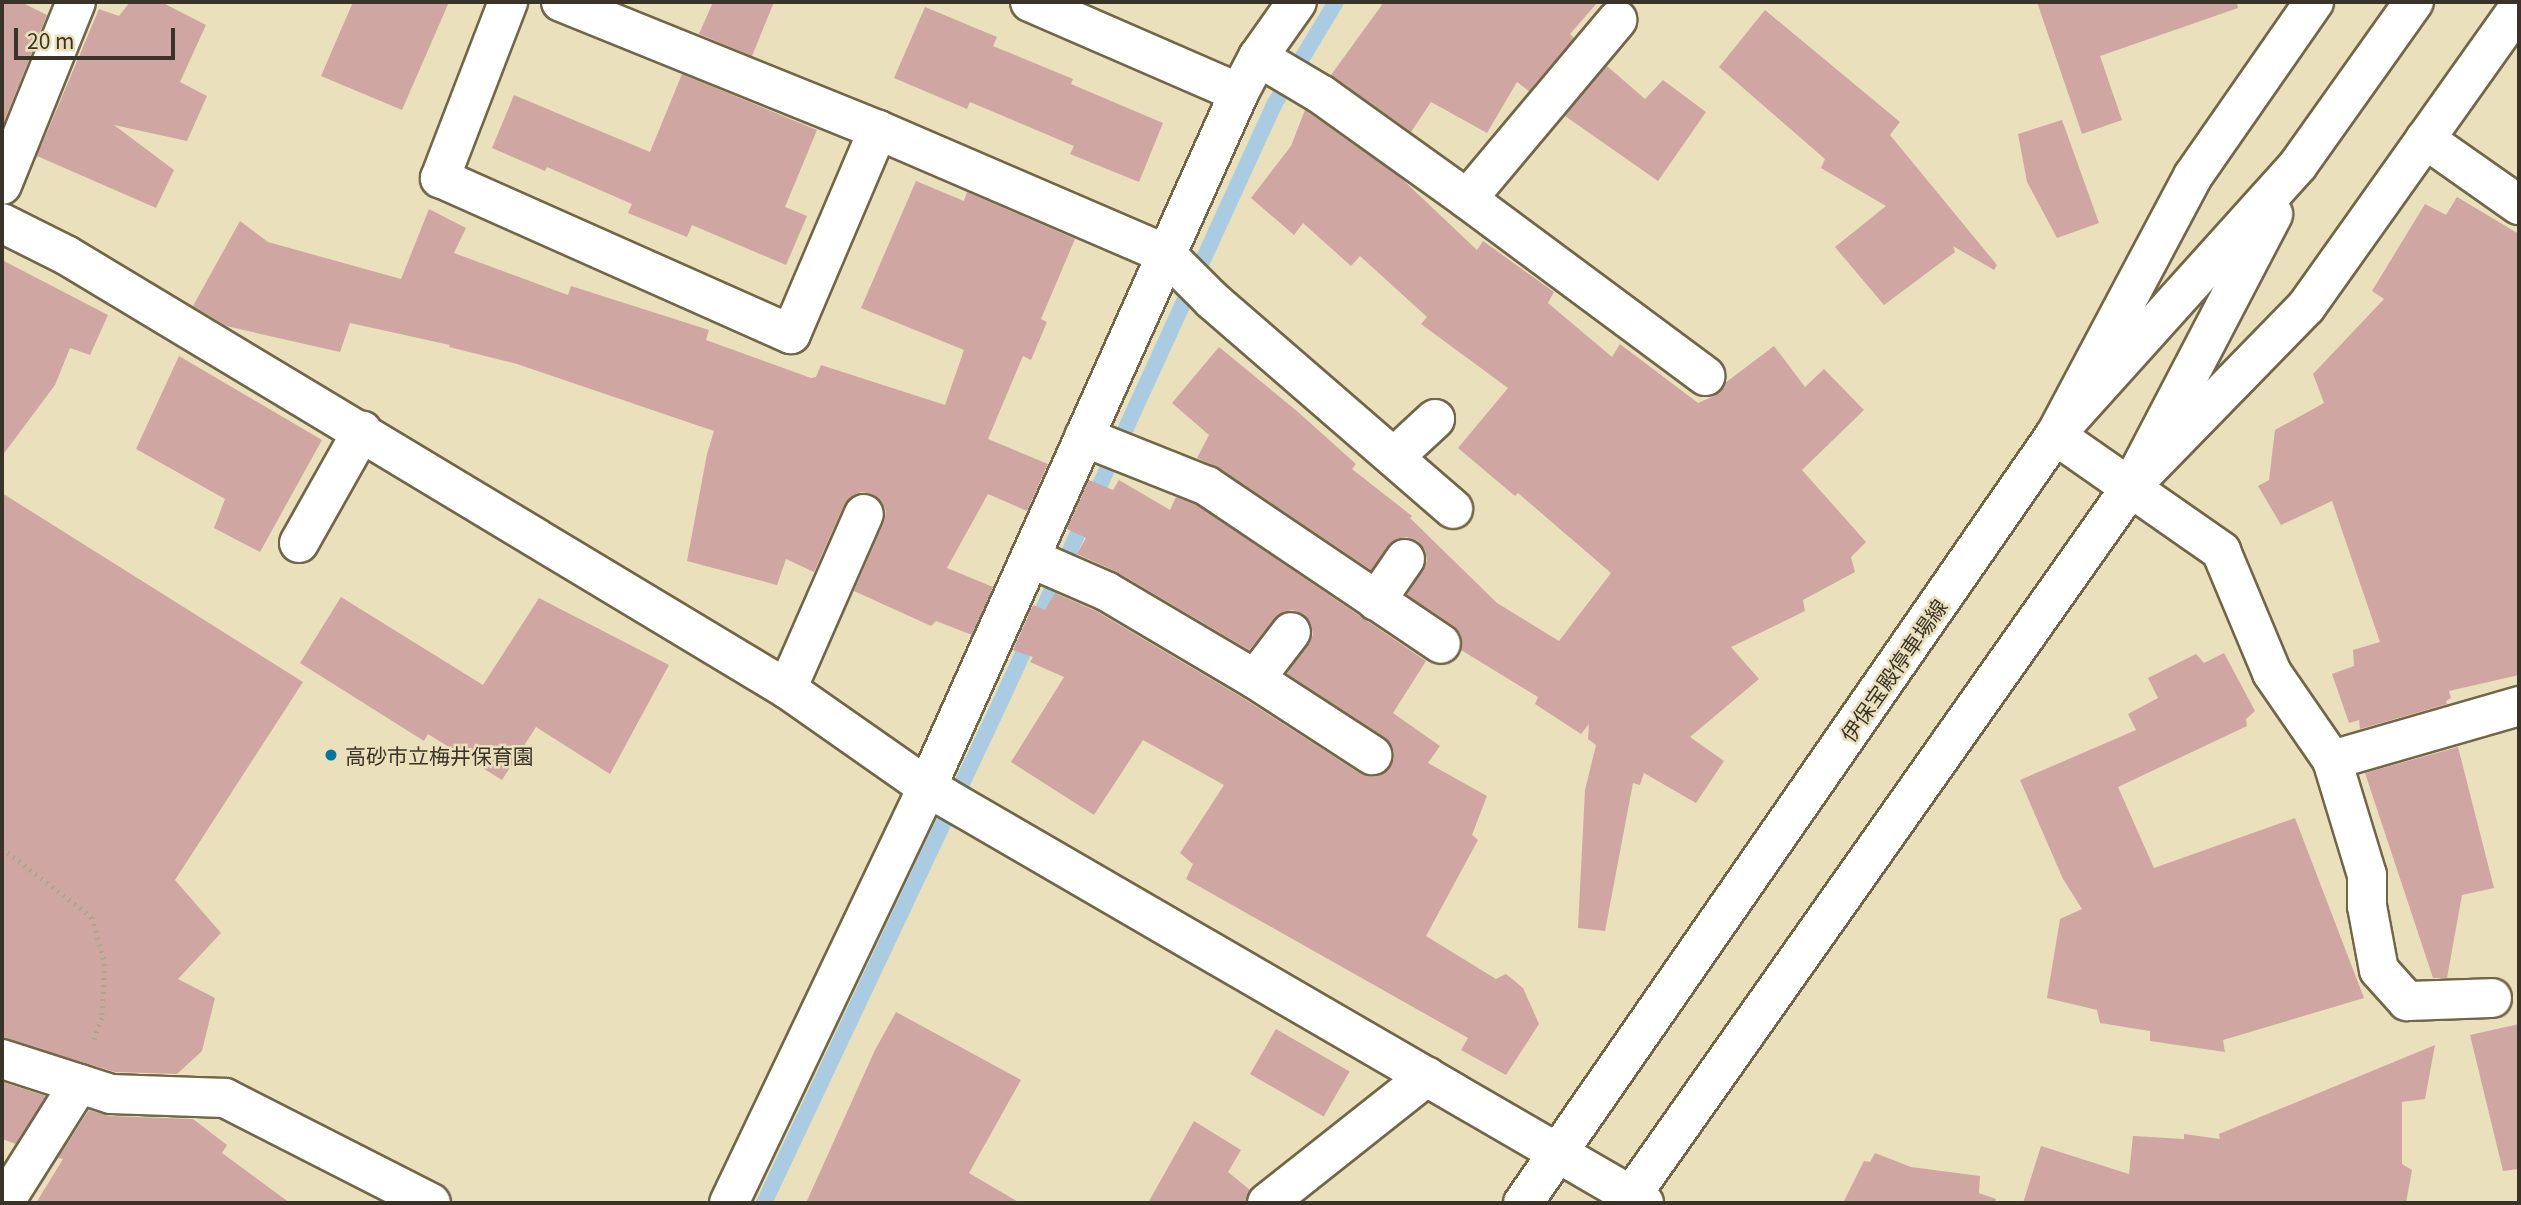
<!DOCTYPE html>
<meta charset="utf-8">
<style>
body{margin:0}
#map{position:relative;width:2521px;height:1205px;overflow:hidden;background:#eae0bc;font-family:Georgia,"Noto Sans JP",serif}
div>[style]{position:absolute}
.stream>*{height:16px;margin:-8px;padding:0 8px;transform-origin:8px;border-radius:8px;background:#aacce3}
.building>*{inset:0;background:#d0a6a3;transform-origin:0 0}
.path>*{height:4.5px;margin-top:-2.25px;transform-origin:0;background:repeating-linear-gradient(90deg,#aea689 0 2px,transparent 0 7px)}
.roads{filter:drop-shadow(2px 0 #716748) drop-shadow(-2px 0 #716748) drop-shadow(0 2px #716748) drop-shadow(0 -2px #716748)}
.minor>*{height:38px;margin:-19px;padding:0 19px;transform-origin:19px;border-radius:19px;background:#fff}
.secondary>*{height:38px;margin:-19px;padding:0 19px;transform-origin:19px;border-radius:19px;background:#fff}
.dots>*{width:19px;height:19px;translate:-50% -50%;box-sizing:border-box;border:4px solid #eae0bc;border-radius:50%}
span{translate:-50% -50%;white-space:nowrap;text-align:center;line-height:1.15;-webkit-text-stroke:5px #eae0bc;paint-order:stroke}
.street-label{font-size:21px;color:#393427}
.poi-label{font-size:21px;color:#393427}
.left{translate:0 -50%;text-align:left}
.frame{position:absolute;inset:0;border:4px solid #393427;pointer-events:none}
.scale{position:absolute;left:14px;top:28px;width:161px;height:32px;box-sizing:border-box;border:4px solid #393427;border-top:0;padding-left:9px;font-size:21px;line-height:24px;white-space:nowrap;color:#393427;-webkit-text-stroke:5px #eae0bc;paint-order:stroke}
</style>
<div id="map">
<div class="stream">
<div style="left:764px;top:1203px;width:555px;rotate:-64.73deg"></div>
<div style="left:1001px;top:701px;width:656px;rotate:-65.39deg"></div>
<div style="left:1274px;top:105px;width:120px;rotate:-59deg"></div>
</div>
<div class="building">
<div style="clip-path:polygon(2px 2px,21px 2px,47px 15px,2px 127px)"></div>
<div style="clip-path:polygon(130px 2px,161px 2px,206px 25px,180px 82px,207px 96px,187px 141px,114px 125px,174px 170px,156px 208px,37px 156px,99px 9px,119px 16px)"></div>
<div style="clip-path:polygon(353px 2px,449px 2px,402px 110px,321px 76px)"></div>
<div style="clip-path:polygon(713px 2px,774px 2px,752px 56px,699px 34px)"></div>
<div style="clip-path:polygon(1384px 2px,1598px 2px,1570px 34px,1574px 38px,1529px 91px,1517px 82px,1487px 133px,1431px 102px,1411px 132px,1331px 75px)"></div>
<div style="clip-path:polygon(2037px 2px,2237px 2px,2238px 8px,2100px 56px,2122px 120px,2082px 134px)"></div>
<div style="clip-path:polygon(925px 7px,997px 37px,993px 46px,1073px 79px,1071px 84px,1163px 123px,1139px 182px,1070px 154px,1074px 146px,970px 102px,967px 109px,894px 78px)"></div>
<div style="clip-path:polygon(1765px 10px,1900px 122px,1890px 135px,1997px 265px,1994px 270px,1953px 246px,1955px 252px,1884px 305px,1835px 247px,1886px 206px,1821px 168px,1825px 159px,1719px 67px)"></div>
<div style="clip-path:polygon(1607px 66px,1645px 99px,1663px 80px,1706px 112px,1658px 181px,1565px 116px)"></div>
<div style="clip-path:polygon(682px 74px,817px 130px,785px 207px,807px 216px,786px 265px,692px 225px,687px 237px,628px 213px,632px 204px,547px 167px,545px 171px,492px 148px,514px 95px,650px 152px)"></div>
<div style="clip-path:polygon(1305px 110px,1401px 178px,1477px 250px,1483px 241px,1554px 292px,1548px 303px,1612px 357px,1620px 344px,1698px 403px,1714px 396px,1725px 383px,1774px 346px,1805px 387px,1824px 369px,1864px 410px,1802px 470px,1866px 542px,1851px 557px,1855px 572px,1803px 600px,1805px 611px,1731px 647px,1759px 679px,1690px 737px,1724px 761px,1696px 803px,1644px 773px,1640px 785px,1633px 783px,1605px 931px,1578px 928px,1585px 790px,1596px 745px,1588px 739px,1589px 724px,1581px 734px,1535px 704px,1538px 697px,1461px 650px,1461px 635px,1454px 626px,1407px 595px,1427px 561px,1425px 550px,1418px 541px,1407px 537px,1395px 540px,1371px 570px,1219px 468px,1197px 458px,1209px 435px,1172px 403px,1219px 347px,1298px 412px,1356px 464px,1352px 469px,1412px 516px,1410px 518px,1497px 603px,1559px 641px,1611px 573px,1518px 493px,1515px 496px,1458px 448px,1508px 388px,1421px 324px,1427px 317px,1360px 256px,1351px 266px,1303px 223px,1294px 235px,1251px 198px,1291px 146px)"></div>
<div style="clip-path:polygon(2062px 120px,2099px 223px,2057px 238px,2027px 182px,2018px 134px)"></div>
<div style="clip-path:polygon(916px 181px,964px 201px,967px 192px,1075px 239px,1041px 319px,1047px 322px,1031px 360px,1023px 356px,988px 439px,1048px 464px,1027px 511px,988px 494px,947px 568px,993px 587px,972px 635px,936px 621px,931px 626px,854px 591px,884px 522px,886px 511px,882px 502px,872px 494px,861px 492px,851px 497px,844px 505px,814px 572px,786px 559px,777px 585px,687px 561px,707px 454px,714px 431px,517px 364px,449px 347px,450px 345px,350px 323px,340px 352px,226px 326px,193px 306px,240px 221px,268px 242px,401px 279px,429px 209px,466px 228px,454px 253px,568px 295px,571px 286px,709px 330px,706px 340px,811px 378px,816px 377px,821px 365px,945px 405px,964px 350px,861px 308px)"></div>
<div style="clip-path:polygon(2457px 197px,2519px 234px,2519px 675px,2449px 691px,2451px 698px,2446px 701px,2447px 704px,2360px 729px,2359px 720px,2349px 723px,2332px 674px,2354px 666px,2353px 650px,2380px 642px,2332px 501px,2281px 525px,2258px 486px,2269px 480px,2275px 430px,2324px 403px,2313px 374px,2384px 299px,2372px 291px,2425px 204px,2446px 215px)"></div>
<div style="clip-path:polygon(2px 260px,108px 315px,90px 355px,70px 348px,55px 385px,2px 456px)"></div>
<div style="clip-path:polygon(179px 356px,322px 440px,260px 552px,214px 528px,225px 499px,136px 449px)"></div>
<div style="clip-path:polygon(1089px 480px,1113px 490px,1119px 480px,1170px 510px,1176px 497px,1197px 505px,1426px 661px,1393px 713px,1440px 746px,1428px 763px,1487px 796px,1472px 835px,1478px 840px,1426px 936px,1496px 979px,1506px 974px,1523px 988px,1539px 1024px,1506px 1075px,1461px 1050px,1468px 1038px,1186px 879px,1193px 864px,1180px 853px,1224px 785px,1143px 740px,1094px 815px,1011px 762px,1064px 677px,1030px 662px,1033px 657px,1013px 650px,1033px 605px,1045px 610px,1055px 593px,1096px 611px,1243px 698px,1361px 774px,1372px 777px,1382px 774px,1390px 767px,1394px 757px,1392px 746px,1384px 737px,1287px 674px,1313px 635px,1311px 624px,1304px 614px,1293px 610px,1282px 612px,1249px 650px,1117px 572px,1077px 554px,1086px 538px,1067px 529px)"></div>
<div style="clip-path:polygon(2px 493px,303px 682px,175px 880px,221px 933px,178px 979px,215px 998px,202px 1051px,177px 1074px,115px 1072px,2px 1038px)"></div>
<div style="clip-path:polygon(341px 597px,483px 685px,539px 598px,669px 665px,610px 774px,536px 727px,502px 780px,428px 734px,424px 741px,300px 663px)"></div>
<div style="clip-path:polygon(2224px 653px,2255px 711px,2246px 719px,2247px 726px,2118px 787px,2154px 868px,2295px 818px,2364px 998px,2223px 1040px,2225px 1052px,2150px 1041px,2150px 1031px,2100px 1023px,2097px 1010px,2047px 998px,2060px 919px,2082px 909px,2063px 879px,2020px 780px,2136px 730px,2128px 714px,2158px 698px,2148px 678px,2196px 654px,2204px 663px)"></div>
<div style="clip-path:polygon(2458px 747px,2494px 888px,2462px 895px,2447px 978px,2433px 978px,2365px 773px)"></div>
<div style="clip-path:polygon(896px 1012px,1021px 1080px,969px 1173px,1020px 1203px,806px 1203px,875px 1050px)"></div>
<div style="clip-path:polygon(2519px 1024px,2519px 1169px,2503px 1171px,2470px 1035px)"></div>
<div style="left:1276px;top:1029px;width:85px;height:52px;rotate:30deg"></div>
<div style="clip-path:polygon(2435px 1045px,2425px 1099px,2402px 1102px,2402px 1164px,2412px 1170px,2406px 1203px,2023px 1203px,2041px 1146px,2129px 1174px,2133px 1136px,2184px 1139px,2184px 1134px,2220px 1139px,2219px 1134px)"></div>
<div style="clip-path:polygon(2px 1082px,46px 1096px,16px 1144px,2px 1139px)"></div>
<div style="clip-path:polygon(89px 1110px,110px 1116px,193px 1119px,227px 1145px,222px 1153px,290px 1203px,36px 1203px,63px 1159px,58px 1158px)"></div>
<div style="clip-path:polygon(1194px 1121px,1241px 1150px,1228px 1172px,1250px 1190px,1246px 1203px,1148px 1203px)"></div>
<div style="clip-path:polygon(1875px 1153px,1911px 1167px,1980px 1176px,1979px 1193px,1996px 1199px,1995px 1203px,1843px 1203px,1864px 1161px,1870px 1162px)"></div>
</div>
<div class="path">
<div style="left:2px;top:848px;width:113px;rotate:37.5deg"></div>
<div style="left:92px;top:917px;width:49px;rotate:74.5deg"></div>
<div style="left:105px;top:964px;width:54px;rotate:93.2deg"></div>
<div style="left:102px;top:1018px;width:23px;rotate:110deg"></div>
</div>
<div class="roads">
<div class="minor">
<div style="left:508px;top:2px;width:189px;rotate:111.1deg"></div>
<div style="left:440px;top:178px;width:384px;rotate:24deg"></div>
<div style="left:791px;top:334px;width:222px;rotate:-66.9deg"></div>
<div style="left:561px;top:2px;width:342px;rotate:22deg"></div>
<div style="left:878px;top:130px;width:314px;rotate:23.3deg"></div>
<div style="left:1166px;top:254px;width:65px;rotate:45deg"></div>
<div style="left:1212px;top:300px;width:319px;rotate:40.9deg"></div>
<div style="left:1030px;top:2px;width:228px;rotate:23.5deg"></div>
<div style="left:2314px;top:2px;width:212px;rotate:124.8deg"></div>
<div style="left:2193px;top:176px;width:293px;rotate:118deg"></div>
<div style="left:2055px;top:435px;width:203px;rotate:34.9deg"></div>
<div style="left:2221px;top:551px;width:132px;rotate:67.3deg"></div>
<div style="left:2272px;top:673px;width:106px;rotate:55.4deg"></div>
<div style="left:2332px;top:760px;width:120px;rotate:73.1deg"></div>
<div style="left:2367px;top:875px;width:31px;rotate:90deg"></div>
<div style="left:2367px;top:906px;width:65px;rotate:79.4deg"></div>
<div style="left:2379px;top:970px;width:42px;rotate:47.9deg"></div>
<div style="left:2407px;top:1001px;width:85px;rotate:-2deg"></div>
<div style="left:1258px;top:57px;width:74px;rotate:30.7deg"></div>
<div style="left:1322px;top:95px;width:178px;rotate:35.6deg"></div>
<div style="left:1467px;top:199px;width:297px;rotate:36.6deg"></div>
<div style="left:2425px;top:139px;width:115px;rotate:35.1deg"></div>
<div style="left:2px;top:185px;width:197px;rotate:-68deg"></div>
<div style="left:1467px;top:199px;width:234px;rotate:-50deg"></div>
<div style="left:2px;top:223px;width:72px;rotate:26.6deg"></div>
<div style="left:66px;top:255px;width:842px;rotate:31.05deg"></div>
<div style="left:787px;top:689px;width:171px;rotate:35deg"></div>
<div style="left:927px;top:787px;width:829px;rotate:30.12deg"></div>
<div style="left:1084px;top:437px;width:132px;rotate:21.7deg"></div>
<div style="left:1207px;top:486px;width:282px;rotate:34deg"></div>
<div style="left:1394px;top:457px;width:56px;rotate:-42.8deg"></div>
<div style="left:2142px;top:475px;width:235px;rotate:-45.7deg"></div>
<div style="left:2306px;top:307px;width:368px;rotate:-54.6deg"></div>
<div style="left:299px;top:543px;width:129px;rotate:-60.6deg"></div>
<div style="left:1030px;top:558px;width:83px;rotate:23.5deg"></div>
<div style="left:1106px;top:591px;width:173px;rotate:30.6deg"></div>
<div style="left:1255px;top:679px;width:140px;rotate:33deg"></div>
<div style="left:1376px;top:601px;width:51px;rotate:-55.4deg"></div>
<div style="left:1255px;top:679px;width:59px;rotate:-52.5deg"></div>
<div style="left:787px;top:689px;width:191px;rotate:-66.3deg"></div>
<div style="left:2332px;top:760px;width:195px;rotate:-16.1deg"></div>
<div style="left:2px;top:1059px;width:114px;rotate:17.8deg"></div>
<div style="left:111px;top:1094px;width:114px;rotate:2deg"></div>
<div style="left:225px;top:1098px;width:231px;rotate:27deg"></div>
<div style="left:4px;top:1203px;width:141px;rotate:-57.8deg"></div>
<div style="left:729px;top:1203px;width:461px;rotate:-64.5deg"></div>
<div style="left:927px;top:787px;width:761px;rotate:-65.79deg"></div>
<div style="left:1239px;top:93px;width:41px;rotate:-62.2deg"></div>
<div style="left:1258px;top:57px;width:67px;rotate:-54.7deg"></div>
<div style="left:1267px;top:1203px;width:204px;rotate:-38.4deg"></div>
</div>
<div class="secondary">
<div style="left:1523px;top:1203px;width:934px;rotate:-55.29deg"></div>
<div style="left:2055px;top:435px;width:363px;rotate:-48deg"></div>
<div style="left:2298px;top:165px;width:200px;rotate:-54.6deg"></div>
<div style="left:1626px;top:1203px;width:875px;rotate:-54.82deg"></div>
<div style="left:2130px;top:488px;width:309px;rotate:-62.4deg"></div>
</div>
</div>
<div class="dots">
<div style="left:331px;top:755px;background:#0675a0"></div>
</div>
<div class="street-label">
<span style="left:1893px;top:670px;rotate:-55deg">伊保宝殿停車場線</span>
</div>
<div class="poi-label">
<span class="left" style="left:345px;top:755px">高砂市立梅井保育園</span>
</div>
<div class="frame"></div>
<div class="scale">20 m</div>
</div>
